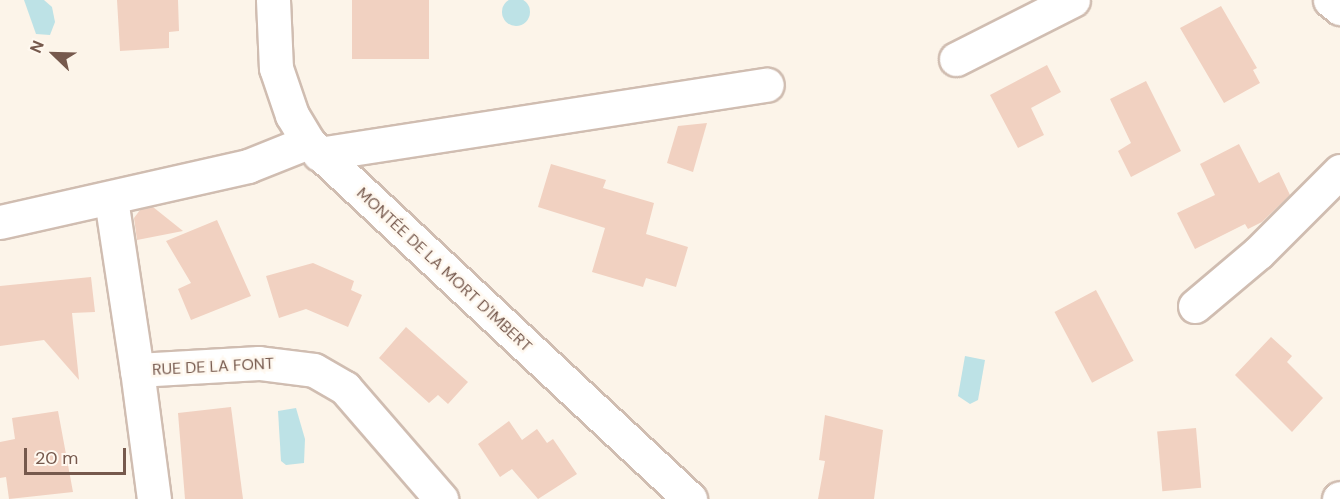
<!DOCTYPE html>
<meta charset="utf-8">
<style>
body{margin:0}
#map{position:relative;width:1340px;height:499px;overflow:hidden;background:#fcf4e9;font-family:"DM Sans",sans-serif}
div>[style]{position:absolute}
.water>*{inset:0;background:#bde2e6}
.round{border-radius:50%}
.building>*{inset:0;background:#f1d1c1;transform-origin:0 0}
.roads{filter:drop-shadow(2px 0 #d0bdb1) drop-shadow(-2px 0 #d0bdb1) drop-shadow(0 2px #d0bdb1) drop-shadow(0 -2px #d0bdb1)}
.minor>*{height:33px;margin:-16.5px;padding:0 16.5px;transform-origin:16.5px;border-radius:16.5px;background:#fff}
.tertiary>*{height:33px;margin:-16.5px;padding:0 16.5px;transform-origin:16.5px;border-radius:16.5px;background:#fff}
span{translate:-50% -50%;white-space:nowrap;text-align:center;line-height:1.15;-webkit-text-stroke:5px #fff8ef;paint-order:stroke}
.street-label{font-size:16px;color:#76594d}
.north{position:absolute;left:24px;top:24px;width:60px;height:60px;-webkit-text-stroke:4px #fff8ef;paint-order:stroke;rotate:293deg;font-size:16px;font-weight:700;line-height:24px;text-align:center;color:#76594d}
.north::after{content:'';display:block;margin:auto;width:21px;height:27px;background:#76594d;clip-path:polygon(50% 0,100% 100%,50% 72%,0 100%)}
.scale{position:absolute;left:24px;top:448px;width:102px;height:27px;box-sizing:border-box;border:3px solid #76594d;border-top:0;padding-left:8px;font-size:18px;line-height:21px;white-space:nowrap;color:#76594d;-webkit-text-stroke:4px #fff8ef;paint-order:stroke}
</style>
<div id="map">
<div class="water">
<div class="round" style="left:502px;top:-2px;width:28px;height:28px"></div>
<div style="clip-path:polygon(24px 0,44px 0,52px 7px,55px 22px,50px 35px,36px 34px)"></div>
<div style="clip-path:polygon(965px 356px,985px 360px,978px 400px,970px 404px,958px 396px)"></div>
<div style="clip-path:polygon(296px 408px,305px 439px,304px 463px,286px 465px,281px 461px,278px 411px)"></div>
</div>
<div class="building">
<div style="clip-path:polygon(117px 0,178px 0,179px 31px,169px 32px,169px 48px,120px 51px)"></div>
<div style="left:352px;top:0;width:77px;height:59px"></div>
<div style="clip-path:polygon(1221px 6px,1257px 68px,1253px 70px,1260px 83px,1224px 103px,1180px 28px)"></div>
<div style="clip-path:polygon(1047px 65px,1061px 92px,1031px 108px,1044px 135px,1018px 148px,990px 95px)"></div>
<div style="clip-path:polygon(1146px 81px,1181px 151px,1131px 177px,1118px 151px,1131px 143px,1110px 99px)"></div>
<div style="clip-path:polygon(707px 123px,693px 172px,667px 163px,678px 126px)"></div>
<div style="clip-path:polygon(1239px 144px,1259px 183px,1279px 172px,1290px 195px,1262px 222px,1248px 229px,1245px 224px,1195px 249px,1177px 213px,1215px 195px,1200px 164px)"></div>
<div style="clip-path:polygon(551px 164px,606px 180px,603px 188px,654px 203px,646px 234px,688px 247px,676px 287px,646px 278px,643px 287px,592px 272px,605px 228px,538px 207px)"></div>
<div style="clip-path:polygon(153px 207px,183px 231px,137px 240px,134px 218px,140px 210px)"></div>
<div style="clip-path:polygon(217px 220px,251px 296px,191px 320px,178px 289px,191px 283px,166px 241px)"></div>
<div style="clip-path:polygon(313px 263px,354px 281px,351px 290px,362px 295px,348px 327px,306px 309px,279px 318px,266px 276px)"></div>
<div style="clip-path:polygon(91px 277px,95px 312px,72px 313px,79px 380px,44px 340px,0 346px,0 286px)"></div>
<div style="left:1096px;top:290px;width:80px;height:47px;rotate:62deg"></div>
<div style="clip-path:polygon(406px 327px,468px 382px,448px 404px,438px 395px,429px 403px,379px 358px)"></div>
<div style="clip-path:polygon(1271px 337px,1292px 356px,1287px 362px,1323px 398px,1292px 432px,1235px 375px)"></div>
<div style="clip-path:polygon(231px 407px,243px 499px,185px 499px,178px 413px)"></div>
<div style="clip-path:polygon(58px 411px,73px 492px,9px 499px,6px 477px,0 478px,0 442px,15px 439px,12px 418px)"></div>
<div style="clip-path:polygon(825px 415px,883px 430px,874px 499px,818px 499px,825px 461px,819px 460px)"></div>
<div style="clip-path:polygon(509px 421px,522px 440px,537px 429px,547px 443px,553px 439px,577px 474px,538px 499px,512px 469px,500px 477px,478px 444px)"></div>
<div style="left:1196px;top:428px;width:60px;height:39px;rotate:85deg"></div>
</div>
<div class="roads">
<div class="minor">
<div style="left:1330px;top:0;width:13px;rotate:39deg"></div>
<div style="left:956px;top:59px;width:131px;rotate:-26.8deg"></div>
<div style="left:319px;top:154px;width:453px;rotate:-8.8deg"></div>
<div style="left:111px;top:199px;width:173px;rotate:81.4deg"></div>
<div style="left:137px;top:370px;width:122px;rotate:-3.3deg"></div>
<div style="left:259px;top:363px;width:55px;rotate:7.3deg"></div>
<div style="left:314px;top:370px;width:36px;rotate:30deg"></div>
<div style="left:345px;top:388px;width:147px;rotate:49.1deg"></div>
<div style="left:0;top:222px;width:254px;rotate:-12.7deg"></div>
<div style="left:248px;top:166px;width:65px;rotate:-21.8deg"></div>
<div style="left:1195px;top:306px;width:82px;rotate:-40.1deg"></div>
<div style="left:1258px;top:253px;width:116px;rotate:-45deg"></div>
<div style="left:137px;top:370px;width:130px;rotate:82.5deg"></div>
<div style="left:1339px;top:499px;width:1px;rotate:-45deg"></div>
</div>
<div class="tertiary">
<div style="left:273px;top:0;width:68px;rotate:87.5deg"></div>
<div style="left:276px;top:68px;width:50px;rotate:71.2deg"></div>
<div style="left:292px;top:115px;width:31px;rotate:59deg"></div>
<div style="left:308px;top:142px;width:523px;rotate:43.06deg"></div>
</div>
</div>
<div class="street-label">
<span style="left:444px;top:270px;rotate:43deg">MONTÉE DE LA MORT D'IMBERT</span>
<span style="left:213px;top:367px;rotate:-3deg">RUE DE LA FONT</span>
</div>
<div class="north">N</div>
<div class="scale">20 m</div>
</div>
